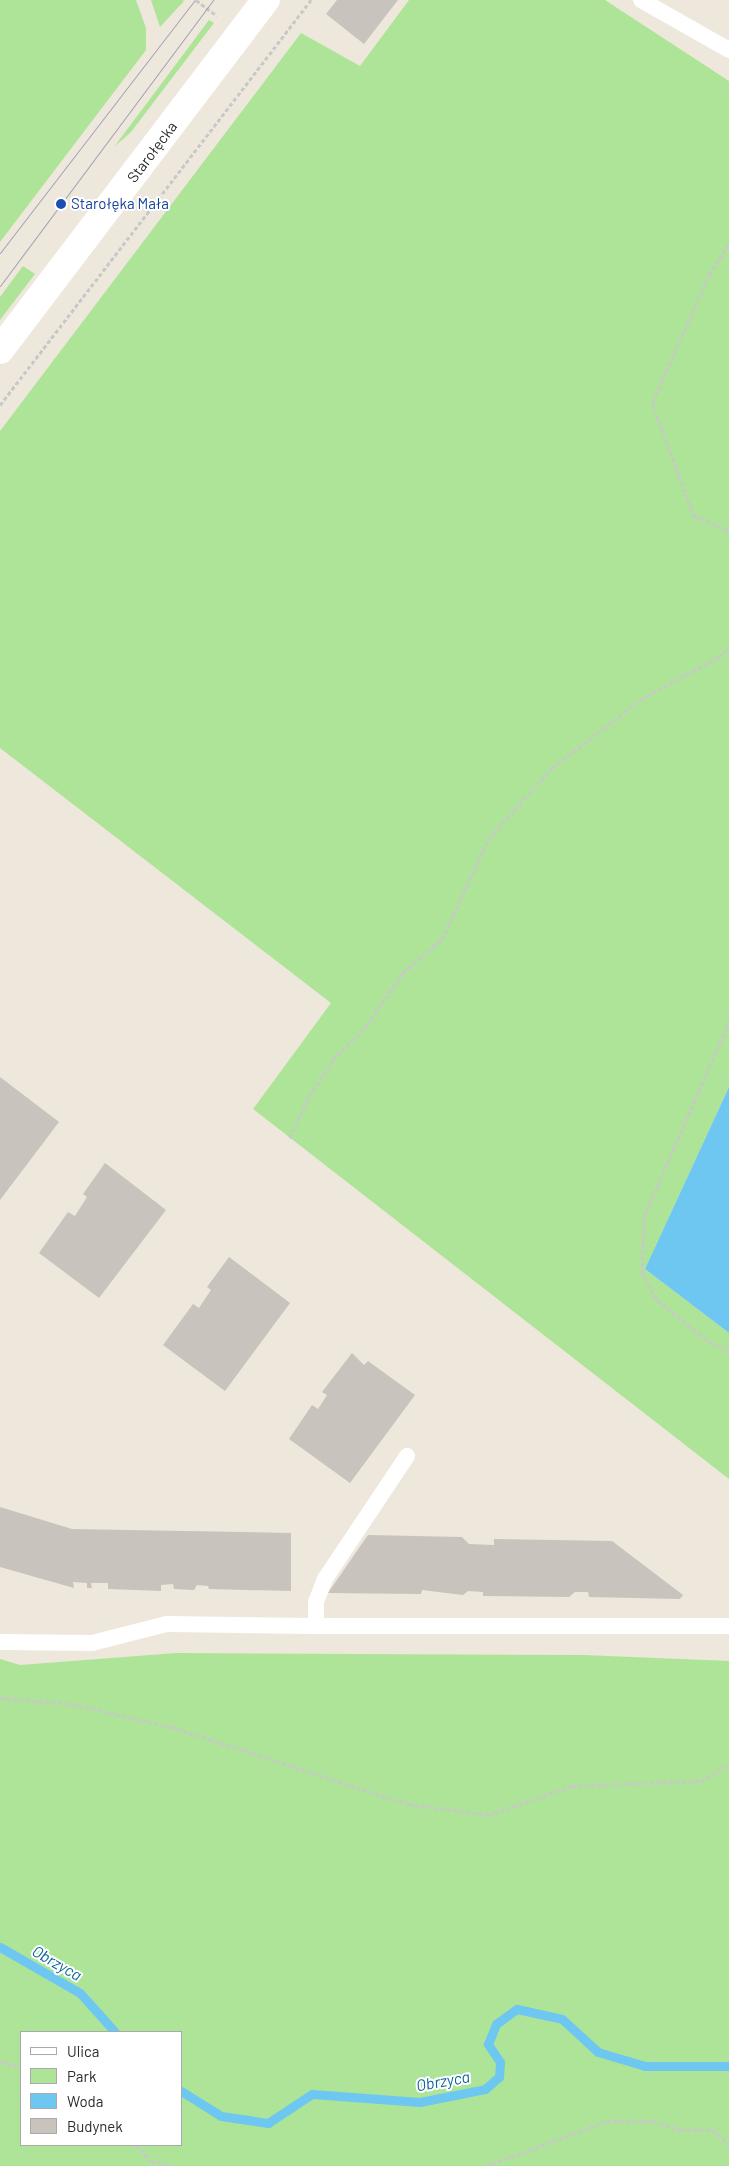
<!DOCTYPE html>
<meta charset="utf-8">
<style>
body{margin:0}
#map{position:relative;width:729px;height:2166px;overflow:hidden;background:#ede7dc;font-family:Barlow,sans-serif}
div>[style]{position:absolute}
.green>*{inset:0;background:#aee498}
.water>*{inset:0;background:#6ec7f0}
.stream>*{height:9px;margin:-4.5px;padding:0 4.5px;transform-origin:4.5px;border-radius:4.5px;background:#6ec7f0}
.building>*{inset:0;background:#c8c3bc}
.path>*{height:3px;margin-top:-1.5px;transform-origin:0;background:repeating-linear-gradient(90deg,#c8c8c8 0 4px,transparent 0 6.5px)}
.lane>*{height:16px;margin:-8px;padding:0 8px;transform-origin:8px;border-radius:8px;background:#fff}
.secondary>*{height:28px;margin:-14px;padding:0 14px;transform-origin:14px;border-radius:14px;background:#fff}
.tram>*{height:1px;margin:-0.5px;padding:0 0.5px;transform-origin:0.5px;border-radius:0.5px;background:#9fa1b5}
.dots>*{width:14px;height:14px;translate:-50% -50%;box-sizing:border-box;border:2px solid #fff;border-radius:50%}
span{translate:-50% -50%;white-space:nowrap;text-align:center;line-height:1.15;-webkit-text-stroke:4px #fff;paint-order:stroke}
.street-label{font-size:15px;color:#2b2b2b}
.transit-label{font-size:15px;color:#164399}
.left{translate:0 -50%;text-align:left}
.water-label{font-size:16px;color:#0c649e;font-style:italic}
.legend{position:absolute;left:20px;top:2031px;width:162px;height:115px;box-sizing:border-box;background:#fff;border:1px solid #aaa;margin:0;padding:6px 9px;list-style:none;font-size:15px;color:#2b2b2b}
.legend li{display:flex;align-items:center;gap:10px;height:25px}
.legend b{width:25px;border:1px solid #aaa}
</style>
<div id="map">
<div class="green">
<div style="clip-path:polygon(0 0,136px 0,146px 28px,146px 50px,0 242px)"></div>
<div style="clip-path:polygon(151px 0,183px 0,184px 1px,160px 27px)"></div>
<div style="clip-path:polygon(409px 0,605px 0,729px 81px,729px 1087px,645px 1269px,729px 1333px,729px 1479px,253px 1109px,331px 1003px,0 748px,0 431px,301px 33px,360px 66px)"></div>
<div style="clip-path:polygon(209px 20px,214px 23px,131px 132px,114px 147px)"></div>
<div style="clip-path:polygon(23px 266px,35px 274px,0 320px,0 297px)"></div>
<div style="clip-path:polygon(evenodd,176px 1653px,584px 1655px,729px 1661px,729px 2166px,0 2166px,0 1659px,20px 1665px,176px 1653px,21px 2032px,181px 2032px,181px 2145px,21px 2145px,21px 2032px)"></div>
</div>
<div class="water">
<div style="clip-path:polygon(729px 1087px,729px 1333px,645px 1269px)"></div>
</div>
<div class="stream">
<div style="left:0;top:1947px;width:92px;rotate:29.9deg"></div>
<div style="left:80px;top:1993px;width:52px;rotate:48.1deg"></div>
<div style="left:181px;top:2091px;width:47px;rotate:32deg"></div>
<div style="left:221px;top:2116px;width:48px;rotate:8.5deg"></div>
<div style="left:268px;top:2123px;width:53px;rotate:-33.4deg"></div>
<div style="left:312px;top:2094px;width:108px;rotate:4.2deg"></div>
<div style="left:420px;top:2102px;width:66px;rotate:-11.3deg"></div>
<div style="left:485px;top:2089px;width:18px;rotate:-41deg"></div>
<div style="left:499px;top:2077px;width:15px;rotate:-86deg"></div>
<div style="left:500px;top:2062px;width:22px;rotate:-124deg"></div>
<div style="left:488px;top:2044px;width:22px;rotate:-68deg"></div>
<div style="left:496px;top:2024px;width:26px;rotate:-36deg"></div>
<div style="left:517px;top:2009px;width:46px;rotate:12.5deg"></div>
<div style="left:562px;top:2019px;width:49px;rotate:42.5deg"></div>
<div style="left:598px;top:2052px;width:49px;rotate:16.6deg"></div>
<div style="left:645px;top:2066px;width:84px"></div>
</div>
<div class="building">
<div style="clip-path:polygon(337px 0,398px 0,364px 44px,326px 14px)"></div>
<div style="clip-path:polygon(0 1077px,59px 1122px,0 1200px)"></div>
<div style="clip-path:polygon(105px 1163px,166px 1210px,99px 1298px,39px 1253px,68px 1212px,75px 1216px,87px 1197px,83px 1194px)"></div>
<div style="clip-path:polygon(229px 1257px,290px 1303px,225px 1391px,163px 1345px,193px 1304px,199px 1308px,211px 1290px,207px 1287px)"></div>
<div style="clip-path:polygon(352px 1353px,364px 1365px,368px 1361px,415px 1395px,350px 1483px,289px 1439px,312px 1405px,318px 1409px,327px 1395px,322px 1392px)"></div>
<div style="clip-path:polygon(0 1507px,72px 1529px,291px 1533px,291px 1591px,209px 1589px,208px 1586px,197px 1585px,194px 1590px,174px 1589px,173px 1584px,161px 1585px,161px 1591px,108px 1589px,108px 1583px,91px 1583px,92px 1588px,87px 1588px,87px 1583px,73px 1582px,74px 1588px,0 1567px)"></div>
<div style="clip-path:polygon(368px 1535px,462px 1537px,469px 1544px,494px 1545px,494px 1539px,612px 1541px,683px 1595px,680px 1599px,589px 1597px,588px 1592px,575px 1592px,569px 1597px,483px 1596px,483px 1592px,468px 1591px,463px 1595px,422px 1590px,421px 1594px,328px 1593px)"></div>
</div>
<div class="path">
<div style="left:196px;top:0;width:26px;rotate:37deg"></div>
<div style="left:729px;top:244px;width:35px;rotate:123deg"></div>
<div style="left:710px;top:273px;width:142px;rotate:114deg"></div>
<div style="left:652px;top:403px;width:121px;rotate:69.6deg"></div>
<div style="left:694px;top:516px;width:38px;rotate:23deg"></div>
<div style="left:0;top:405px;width:511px;rotate:-52.48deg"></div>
<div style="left:729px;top:1022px;width:213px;rotate:113.6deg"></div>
<div style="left:644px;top:1217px;width:55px;rotate:92.1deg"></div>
<div style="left:642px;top:1272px;width:32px;rotate:62deg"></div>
<div style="left:657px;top:1300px;width:60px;rotate:39deg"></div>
<div style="left:704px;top:1338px;width:29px;rotate:29deg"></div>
<div style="left:290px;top:1138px;width:46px;rotate:-65.7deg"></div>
<div style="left:309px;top:1096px;width:43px;rotate:-56.3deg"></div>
<div style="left:333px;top:1060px;width:49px;rotate:-45.8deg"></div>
<div style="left:367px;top:1025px;width:63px;rotate:-55.3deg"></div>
<div style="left:403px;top:973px;width:52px;rotate:-41.1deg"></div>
<div style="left:442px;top:939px;width:111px;rotate:-65deg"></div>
<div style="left:489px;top:838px;width:94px;rotate:-48deg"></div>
<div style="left:552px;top:768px;width:118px;rotate:-37.5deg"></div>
<div style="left:646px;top:696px;width:83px;rotate:-28.1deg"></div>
<div style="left:719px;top:657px;width:14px;rotate:-45deg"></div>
<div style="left:0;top:1698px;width:72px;rotate:4.8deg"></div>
<div style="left:72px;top:1704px;width:102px;rotate:13.1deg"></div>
<div style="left:171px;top:1727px;width:249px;rotate:18deg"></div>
<div style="left:408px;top:1804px;width:81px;rotate:7.8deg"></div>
<div style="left:488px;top:1815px;width:89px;rotate:-19deg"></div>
<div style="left:572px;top:1786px;width:129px;rotate:-2.2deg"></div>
<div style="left:701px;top:1781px;width:32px;rotate:-30deg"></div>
<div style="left:0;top:2062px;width:21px;rotate:11deg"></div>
<div style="left:136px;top:2145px;width:22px;rotate:47deg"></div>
<div style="left:151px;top:2161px;width:23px;rotate:13deg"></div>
<div style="left:486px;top:2166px;width:129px;rotate:-20.4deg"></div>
<div style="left:607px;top:2121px;width:46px"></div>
<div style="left:653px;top:2121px;width:29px;rotate:18deg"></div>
<div style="left:681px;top:2130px;width:32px"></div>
<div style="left:713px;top:2130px;width:22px;rotate:43deg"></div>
</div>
<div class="lane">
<div style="left:641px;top:0;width:101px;rotate:29.6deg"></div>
<div style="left:316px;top:1626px;width:413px"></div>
<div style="left:0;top:1642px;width:92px;rotate:0.6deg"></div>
<div style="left:92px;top:1643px;width:77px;rotate:-14.2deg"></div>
<div style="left:167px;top:1624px;width:149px;rotate:0.8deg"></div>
<div style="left:316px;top:1626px;width:24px;rotate:-90deg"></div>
<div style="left:316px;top:1602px;width:25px;rotate:-69deg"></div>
<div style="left:325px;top:1579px;width:148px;rotate:-56.3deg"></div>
</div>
<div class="secondary">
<div style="left:0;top:350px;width:440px;rotate:-52.8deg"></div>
</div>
<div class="tram">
<div style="left:0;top:253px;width:319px;rotate:-52.4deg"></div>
<div style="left:0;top:286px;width:357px;rotate:-53.3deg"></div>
</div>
<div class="dots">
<div style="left:61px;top:204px;background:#1a4fb4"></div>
</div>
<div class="street-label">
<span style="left:152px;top:152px;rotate:-53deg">Starołęcka</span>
</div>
<div class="transit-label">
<span class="left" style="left:71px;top:204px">Starołęka Mała</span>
</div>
<div class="water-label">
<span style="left:57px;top:1963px;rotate:30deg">Obrzyca</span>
<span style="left:443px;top:2081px;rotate:-10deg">Obrzyca</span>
</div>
<ul class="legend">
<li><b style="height:6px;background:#fff"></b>Ulica</li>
<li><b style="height:14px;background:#aee498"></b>Park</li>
<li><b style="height:14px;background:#6ec7f0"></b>Woda</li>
<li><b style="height:14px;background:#c8c3bc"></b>Budynek</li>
</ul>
</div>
